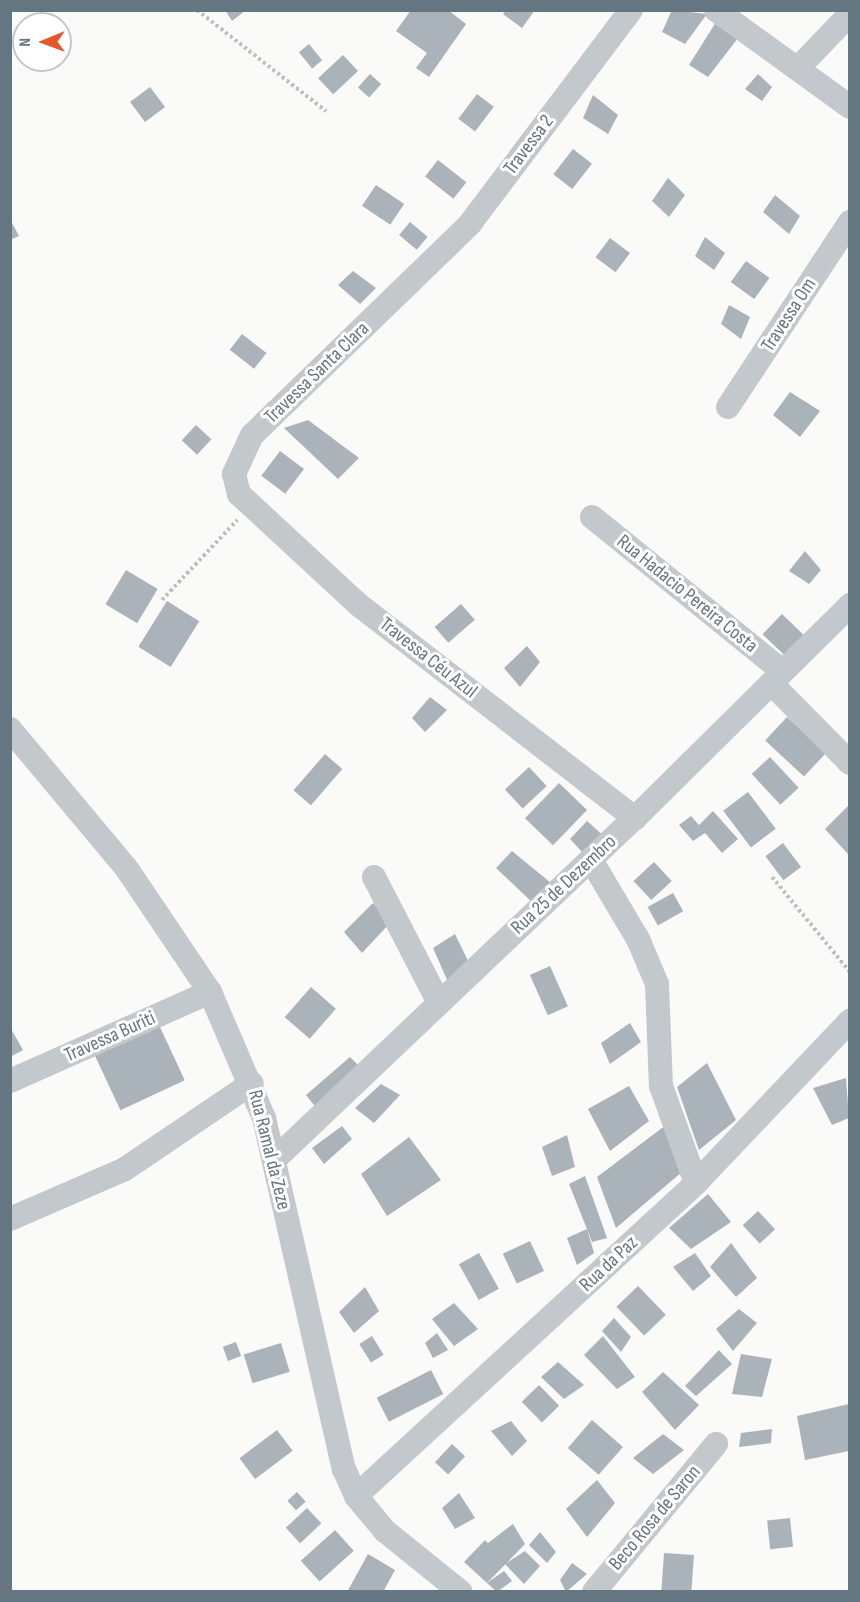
<!DOCTYPE html>
<meta charset="utf-8">
<style>
body{margin:0}
#map{position:relative;width:860px;height:1602px;overflow:hidden;background:#fafaf8;font-family:"Sofia Sans Condensed",sans-serif}
div>[style]{position:absolute}
.building>*{inset:0;background:#aab3b9;transform-origin:0 0}
.path>*{height:4px;margin-top:-2px;transform-origin:0;background:repeating-linear-gradient(90deg,#bbbfc2 0 3px,transparent 0 6px)}
.minor>*{height:24px;margin:-12px;padding:0 12px;transform-origin:12px;border-radius:12px;background:#c3c8cc}
span{translate:-50% -50%;white-space:nowrap;text-align:center;line-height:1.15;-webkit-text-stroke:6px #fff;paint-order:stroke}
.street-label{font-size:20px;color:#657683}
.frame{position:absolute;inset:0;border:12px solid #657683;pointer-events:none}
.north{position:absolute;left:12px;top:12px;width:60px;height:60px;box-sizing:border-box;background:#fff;border:2px solid #c1c8cd;border-radius:50%;rotate:269deg;font-size:16px;font-weight:700;line-height:24px;text-align:center;color:#657683}
.north::after{content:'';display:block;margin:auto;width:21px;height:27px;background:#e4572e;clip-path:polygon(50% 0,100% 100%,50% 72%,0 100%)}
</style>
<div id="map">
<div class="building">
<div style="clip-path:polygon(225px 10px,246px 10px,232px 21px)"></div>
<div style="clip-path:polygon(411px 10px,448px 10px,466px 24px,429px 77px,416px 68px,427px 53px,396px 31px)"></div>
<div style="clip-path:polygon(506px 10px,535px 10px,522px 28px,503px 14px)"></div>
<div style="clip-path:polygon(672px 10px,707px 14px,685px 44px,662px 32px)"></div>
<div style="clip-path:polygon(716px 22px,738px 38px,708px 77px,689px 65px)"></div>
<div style="left:309px;top:44px;width:21px;height:13px;rotate:51deg"></div>
<div style="left:343px;top:55px;width:22px;height:34px;rotate:47deg"></div>
<div style="left:370px;top:74px;width:15px;height:18px;rotate:42deg"></div>
<div style="clip-path:polygon(758px 74px,772px 87px,762px 101px,745px 89px)"></div>
<div style="left:150px;top:87px;width:25px;height:25px;rotate:53deg"></div>
<div style="left:477px;top:94px;width:21px;height:31px;rotate:37deg"></div>
<div style="clip-path:polygon(593px 95px,618px 115px,608px 134px,583px 118px)"></div>
<div style="left:573px;top:149px;width:24px;height:32px;rotate:38deg"></div>
<div style="left:438px;top:160px;width:36px;height:21px;rotate:38deg"></div>
<div style="clip-path:polygon(668px 178px,685px 195px,669px 217px,652px 201px)"></div>
<div style="left:376px;top:185px;width:34px;height:25px;rotate:34deg"></div>
<div style="clip-path:polygon(775px 195px,800px 216px,789px 234px,763px 212px)"></div>
<div style="clip-path:polygon(10px 219px,19px 236px,10px 240px)"></div>
<div style="left:410px;top:222px;width:23px;height:17px;rotate:40deg"></div>
<div style="clip-path:polygon(705px 237px,725px 253px,714px 270px,695px 256px)"></div>
<div style="left:610px;top:238px;width:25px;height:24px;rotate:37deg"></div>
<div style="left:746px;top:261px;width:29px;height:26px;rotate:36deg"></div>
<div style="clip-path:polygon(353px 271px,376px 288px,360px 304px,338px 285px)"></div>
<div style="clip-path:polygon(729px 305px,750px 317px,741px 339px,721px 324px)"></div>
<div style="left:242px;top:334px;width:31px;height:20px;rotate:38deg"></div>
<div style="clip-path:polygon(790px 392px,820px 411px,800px 437px,773px 415px)"></div>
<div style="clip-path:polygon(308px 420px,359px 458px,338px 479px,284px 428px)"></div>
<div style="left:196px;top:425px;width:21px;height:21px;rotate:43deg"></div>
<div style="left:280px;top:451px;width:30px;height:31px;rotate:37deg"></div>
<div style="clip-path:polygon(805px 551px,821px 570px,809px 584px,789px 571px)"></div>
<div style="left:126px;top:570px;width:37px;height:40px;rotate:31deg"></div>
<div style="left:167px;top:601px;width:38px;height:54px;rotate:32deg"></div>
<div style="left:461px;top:604px;width:21px;height:35px;rotate:49deg"></div>
<div style="left:782px;top:614px;width:33px;height:28px;rotate:44deg"></div>
<div style="clip-path:polygon(527px 646px,540px 662px,520px 687px,504px 668px)"></div>
<div style="clip-path:polygon(430px 697px,447px 710px,425px 732px,412px 718px)"></div>
<div style="left:787px;top:717px;width:53px;height:32px;rotate:43deg"></div>
<div style="left:325px;top:754px;width:23px;height:48px;rotate:41deg"></div>
<div style="left:770px;top:757px;width:42px;height:25px;rotate:47deg"></div>
<div style="left:529px;top:767px;width:26px;height:33px;rotate:47deg"></div>
<div style="left:559px;top:783px;width:39px;height:49px;rotate:44deg"></div>
<div style="left:748px;top:792px;width:46px;height:31px;rotate:53deg"></div>
<div style="clip-path:polygon(849px 805px,849px 852px,848px 854px,825px 829px)"></div>
<div style="clip-path:polygon(713px 811px,738px 839px,722px 853px,705px 833px,693px 841px,679px 825px,691px 816px,699px 825px)"></div>
<div style="clip-path:polygon(587px 821px,606px 838px,585px 855px,570px 839px)"></div>
<div style="left:783px;top:843px;width:30px;height:22px;rotate:53deg"></div>
<div style="clip-path:polygon(512px 851px,551px 883px,534px 904px,496px 868px)"></div>
<div style="left:654px;top:862px;width:26px;height:28px;rotate:47deg"></div>
<div style="left:673px;top:893px;width:21px;height:29px;rotate:61deg"></div>
<div style="clip-path:polygon(373px 903px,390px 923px,362px 953px,344px 932px)"></div>
<div style="clip-path:polygon(455px 934px,470px 965px,448px 982px,433px 948px)"></div>
<div style="left:550px;top:966px;width:44px;height:22px;rotate:66deg"></div>
<div style="left:311px;top:987px;width:33px;height:40px;rotate:41deg"></div>
<div style="clip-path:polygon(630px 1023px,641px 1042px,610px 1064px,601px 1043px)"></div>
<div style="left:159px;top:1025px;width:61px;height:71px;rotate:65deg"></div>
<div style="clip-path:polygon(10px 1027px,23px 1050px,10px 1057px)"></div>
<div style="clip-path:polygon(350px 1057px,362px 1069px,318px 1110px,306px 1095px)"></div>
<div style="clip-path:polygon(707px 1063px,736px 1120px,699px 1150px,677px 1087px)"></div>
<div style="clip-path:polygon(846px 1078px,849px 1118px,832px 1125px,813px 1088px)"></div>
<div style="clip-path:polygon(381px 1084px,400px 1095px,374px 1123px,355px 1108px)"></div>
<div style="clip-path:polygon(629px 1086px,649px 1121px,610px 1151px,588px 1109px)"></div>
<div style="clip-path:polygon(666px 1125px,682px 1172px,616px 1228px,597px 1177px)"></div>
<div style="clip-path:polygon(342px 1126px,352px 1139px,324px 1164px,312px 1148px)"></div>
<div style="clip-path:polygon(567px 1135px,575px 1167px,552px 1176px,542px 1147px)"></div>
<div style="clip-path:polygon(409px 1137px,441px 1180px,387px 1216px,361px 1174px)"></div>
<div style="clip-path:polygon(585px 1176px,607px 1238px,592px 1242px,587px 1229px,594px 1253px,577px 1265px,567px 1238px,587px 1229px,569px 1184px)"></div>
<div style="clip-path:polygon(708px 1194px,731px 1222px,691px 1249px,669px 1228px)"></div>
<div style="left:758px;top:1211px;width:25px;height:21px;rotate:47deg"></div>
<div style="left:530px;top:1241px;width:33px;height:30px;rotate:65deg"></div>
<div style="clip-path:polygon(731px 1243px,757px 1278px,736px 1297px,710px 1267px)"></div>
<div style="left:479px;top:1253px;width:41px;height:23px;rotate:61deg"></div>
<div style="clip-path:polygon(695px 1253px,711px 1276px,693px 1291px,673px 1267px)"></div>
<div style="left:638px;top:1286px;width:40px;height:30px;rotate:46deg"></div>
<div style="clip-path:polygon(365px 1287px,379px 1311px,354px 1333px,339px 1312px)"></div>
<div style="clip-path:polygon(454px 1303px,478px 1329px,454px 1346px,432px 1319px)"></div>
<div style="clip-path:polygon(739px 1309px,757px 1323px,733px 1351px,716px 1329px)"></div>
<div style="clip-path:polygon(614px 1318px,631px 1337px,621px 1352px,602px 1331px)"></div>
<div style="clip-path:polygon(437px 1333px,448px 1350px,433px 1358px,425px 1343px)"></div>
<div style="left:372px;top:1336px;width:22px;height:15px;rotate:58deg"></div>
<div style="clip-path:polygon(603px 1336px,635px 1377px,617px 1389px,584px 1355px)"></div>
<div style="left:236px;top:1342px;width:15px;height:14px;rotate:70deg"></div>
<div style="left:281px;top:1343px;width:30px;height:39px;rotate:73deg"></div>
<div style="clip-path:polygon(719px 1350px,732px 1364px,696px 1396px,685px 1386px)"></div>
<div style="clip-path:polygon(741px 1354px,772px 1359px,762px 1397px,732px 1394px)"></div>
<div style="clip-path:polygon(558px 1362px,584px 1385px,564px 1399px,541px 1377px)"></div>
<div style="left:431px;top:1370px;width:27px;height:61px;rotate:63deg"></div>
<div style="clip-path:polygon(663px 1372px,699px 1405px,675px 1430px,642px 1392px)"></div>
<div style="left:539px;top:1385px;width:29px;height:24px;rotate:46deg"></div>
<div style="clip-path:polygon(849px 1404px,849px 1451px,805px 1460px,797px 1416px)"></div>
<div style="left:592px;top:1420px;width:41px;height:37px;rotate:41deg"></div>
<div style="clip-path:polygon(511px 1421px,527px 1441px,512px 1456px,491px 1431px)"></div>
<div style="clip-path:polygon(772px 1429px,771px 1443px,739px 1447px,741px 1433px)"></div>
<div style="left:277px;top:1430px;width:26px;height:47px;rotate:53deg"></div>
<div style="clip-path:polygon(663px 1434px,684px 1450px,653px 1474px,633px 1458px)"></div>
<div style="left:452px;top:1444px;width:18px;height:25px;rotate:43deg"></div>
<div style="clip-path:polygon(597px 1480px,615px 1503px,587px 1537px,566px 1509px)"></div>
<div style="left:297px;top:1492px;width:13px;height:13px;rotate:48deg"></div>
<div style="clip-path:polygon(459px 1493px,475px 1518px,455px 1529px,442px 1508px)"></div>
<div style="left:307px;top:1508px;width:21px;height:29px;rotate:47deg"></div>
<div style="left:790px;top:1518px;width:29px;height:23px;rotate:84deg"></div>
<div style="clip-path:polygon(513px 1524px,525px 1544px,487px 1583px,464px 1562px,485px 1540px,488px 1543px)"></div>
<div style="left:335px;top:1530px;width:28px;height:46px;rotate:48deg"></div>
<div style="clip-path:polygon(540px 1532px,556px 1552px,547px 1563px,529px 1545px)"></div>
<div style="clip-path:polygon(525px 1551px,540px 1566px,524px 1584px,505px 1564px)"></div>
<div style="left:664px;top:1553px;width:30px;height:39px;rotate:4deg"></div>
<div style="clip-path:polygon(368px 1554px,395px 1570px,383px 1592px,347px 1592px)"></div>
<div style="clip-path:polygon(572px 1563px,587px 1574px,566px 1592px,560px 1580px)"></div>
<div style="clip-path:polygon(504px 1571px,512px 1581px,497px 1592px,487px 1583px)"></div>
</div>
<div class="path">
<div style="left:197px;top:10px;width:164px;rotate:38.1deg"></div>
<div style="left:162px;top:600px;width:110px;rotate:-46.8deg"></div>
<div style="left:772px;top:877px;width:123px;rotate:50.6deg"></div>
</div>
<div class="minor">
<div style="left:631px;top:10px;width:268px;rotate:127deg"></div>
<div style="left:470px;top:224px;width:303px;rotate:135.9deg"></div>
<div style="left:252px;top:435px;width:43px;rotate:114.8deg"></div>
<div style="left:234px;top:474px;width:21px;rotate:76deg"></div>
<div style="left:239px;top:494px;width:163px;rotate:42.8deg"></div>
<div style="left:359px;top:605px;width:349px;rotate:37.7deg"></div>
<div style="left:716px;top:10px;width:165px;rotate:35.9deg"></div>
<div style="left:799px;top:67px;width:74px;rotate:-46.1deg"></div>
<div style="left:728px;top:407px;width:222px;rotate:-56.6deg"></div>
<div style="left:592px;top:517px;width:245px;rotate:39deg"></div>
<div style="left:772px;top:684px;width:111px;rotate:45.4deg"></div>
<div style="left:10px;top:729px;width:182px;rotate:50.1deg"></div>
<div style="left:127px;top:869px;width:148px;rotate:56deg"></div>
<div style="left:210px;top:992px;width:137px;rotate:66.8deg"></div>
<div style="left:264px;top:1118px;width:360px;rotate:77.2deg"></div>
<div style="left:344px;top:1469px;width:30px;rotate:66deg"></div>
<div style="left:356px;top:1496px;width:45px;rotate:50.4deg"></div>
<div style="left:385px;top:1531px;width:97px;rotate:38.8deg"></div>
<div style="left:591px;top:860px;width:92px;rotate:59.3deg"></div>
<div style="left:638px;top:939px;width:49px;rotate:67.1deg"></div>
<div style="left:657px;top:984px;width:102px;rotate:87.8deg"></div>
<div style="left:661px;top:1086px;width:103px;rotate:70.2deg"></div>
<div style="left:374px;top:877px;width:142px;rotate:62.7deg"></div>
<div style="left:10px;top:1081px;width:219px;rotate:-24deg"></div>
<div style="left:274px;top:1160px;width:497px;rotate:-43.5deg"></div>
<div style="left:635px;top:818px;width:303px;rotate:-44.7deg"></div>
<div style="left:10px;top:1219px;width:125px;rotate:-23.5deg"></div>
<div style="left:125px;top:1169px;width:153px;rotate:-34.1deg"></div>
<div style="left:356px;top:1496px;width:462px;rotate:-42.6deg"></div>
<div style="left:696px;top:1183px;width:224px;rotate:-46.5deg"></div>
<div style="left:594px;top:1592px;width:192px;rotate:-50.5deg"></div>
</div>
<div class="street-label">
<span style="left:529px;top:145px;rotate:-53deg">Travessa 2</span>
<span style="left:789px;top:315px;rotate:-57deg">Travessa Om</span>
<span style="left:317px;top:373px;rotate:-44deg">Travessa Santa Clara</span>
<span style="left:687px;top:594px;rotate:39deg">Rua Hadacio Pereira Costa</span>
<span style="left:428px;top:658px;rotate:38deg">Travessa Céu Azul</span>
<span style="left:564px;top:885px;rotate:-43deg">Rua 25 de Dezembro</span>
<span style="left:110px;top:1037px;rotate:-24deg">Travessa Buriti</span>
<span style="left:269px;top:1150px;rotate:76deg">Rua Ramal da Zeze</span>
<span style="left:609px;top:1264px;rotate:-43deg">Rua da Paz</span>
<span style="left:655px;top:1518px;rotate:-50deg">Beco Rosa de Saron</span>
</div>
<div class="frame"></div>
<div class="north">N</div>
</div>
